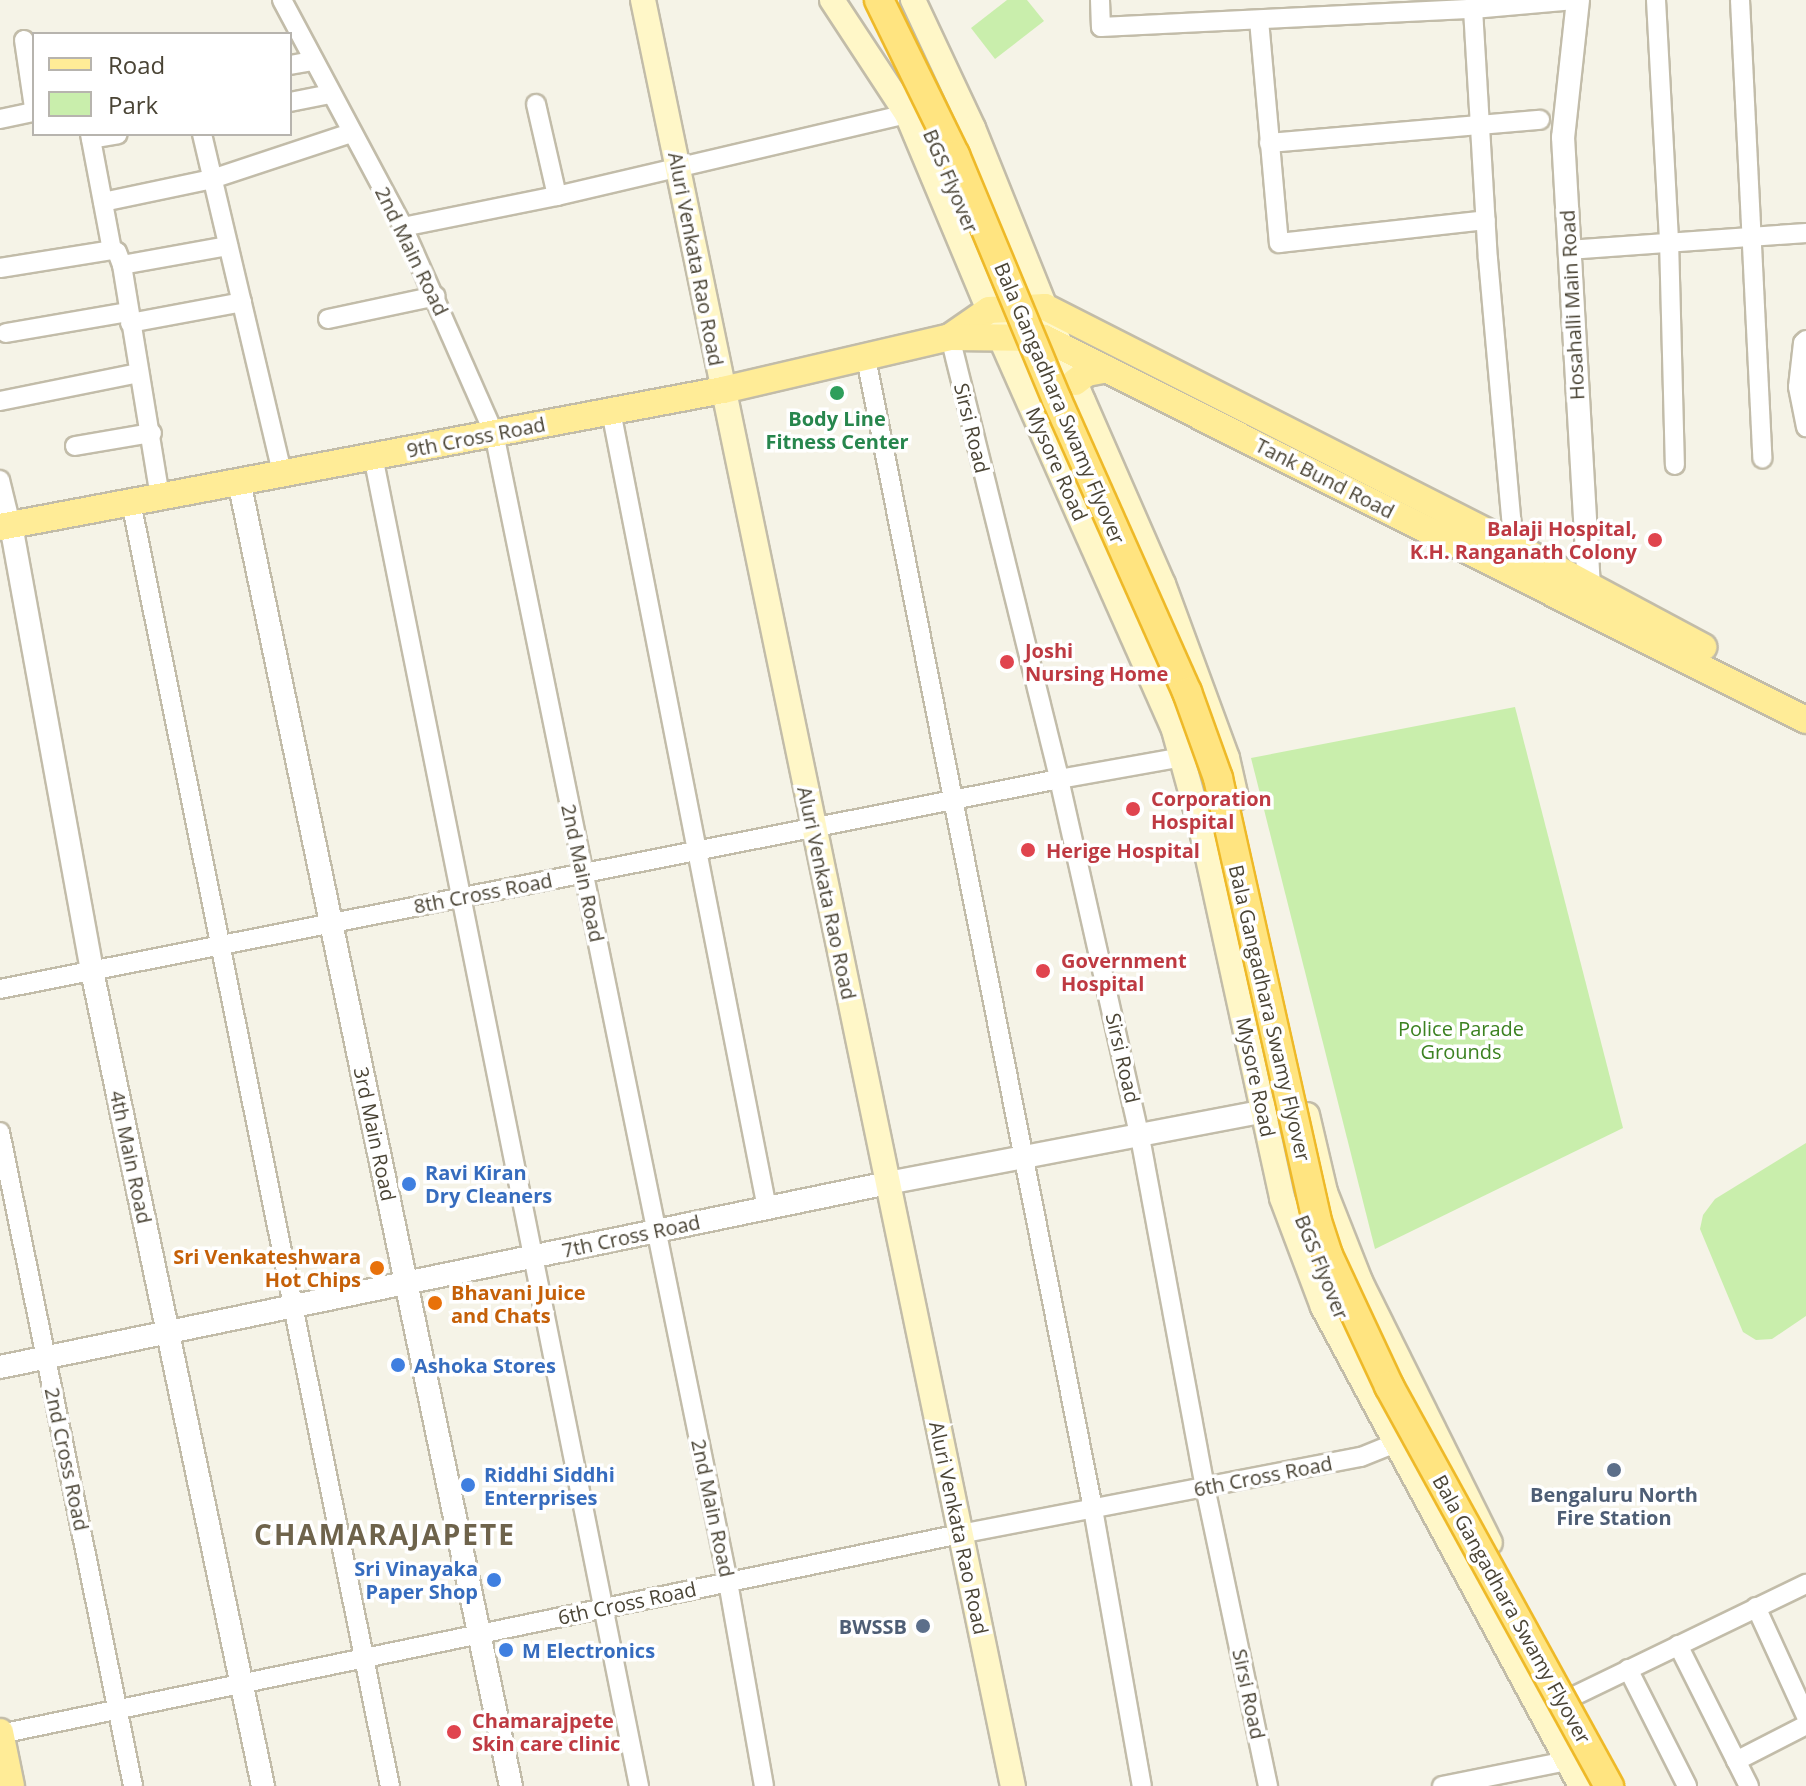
<!DOCTYPE html>
<style>
body{margin:0}
#map{position:relative;width:1806px;height:1786px;overflow:hidden;background:#f5f3e7;font-family:"Open Sans",sans-serif}
div>[style]{position:absolute}
.green>*{inset:0;background:#c9eeac}
.roads{filter:drop-shadow(2px 0 #c2bca9) drop-shadow(-2px 0 #c2bca9) drop-shadow(0 2px #c2bca9) drop-shadow(0 -2px #c2bca9)}
.minor>*{height:18px;margin:-9px;padding:0 9px;transform-origin:9px;border-radius:9px;background:#fff}
.tertiary>*{height:22px;margin:-11px;padding:0 11px;transform-origin:11px;border-radius:11px;background:#fff}
.secondary>*{height:24px;margin:-12px;padding:0 12px;transform-origin:12px;border-radius:12px;background:#fff7c8}
.primary>*{height:26px;margin:-13px;padding:0 13px;transform-origin:13px;border-radius:13px;background:#ffec97}
.bridges{filter:drop-shadow(2px 0 #eeb928) drop-shadow(-2px 0 #eeb928) drop-shadow(0 2px #eeb928) drop-shadow(0 -2px #eeb928)}
.trunk-bridge>*{height:28px;margin:-14px;padding:0 14px;transform-origin:14px;border-radius:14px;background:#ffe480}
.dots>*{width:22px;height:22px;translate:-50% -50%;box-sizing:border-box;border:4px solid #fff;border-radius:50%}
span{translate:-50% -50%;white-space:nowrap;text-align:center;line-height:1.15;-webkit-text-stroke:7px #fff;paint-order:stroke}
.street-label{font-size:20px;color:#4a4435}
.leisure-label{font-size:20px;color:#27864d;font-weight:700}
.health-label{font-size:20px;color:#be3a42;font-weight:700}
.right{translate:-100% -50%;text-align:right}
.left{translate:0 -50%;text-align:left}
.park-label{font-size:20px;color:#3c8221}
.shop-label{font-size:20px;color:#366cbe;font-weight:700}
.food-label{font-size:20px;color:#c56008;font-weight:700}
.service-label{font-size:20px;color:#4e5e75;font-weight:700}
.district-label{font-size:28px;color:#6e634b;font-weight:700;letter-spacing:2px}
.legend{position:absolute;left:32px;top:32px;width:260px;height:104px;box-sizing:border-box;background:#fff;border:2px solid #b7b4ae;margin:0;padding:10px 14px;list-style:none;font-size:24px;color:#4a4435}
.legend li{display:flex;align-items:center;gap:16px;height:40px}
.legend b{width:40px;border:2px solid #b7b4ae}
</style>
<div id="map">
<div class="green">
<div style="clip-path:polygon(1007px 0,1027px 0,1044px 21px,995px 59px,971px 28px)"></div>
<div style="clip-path:polygon(1515px 707px,1623px 1128px,1375px 1249px,1251px 758px)"></div>
<div style="clip-path:polygon(1806px 1143px,1806px 1316px,1772px 1339px,1756px 1340px,1743px 1332px,1700px 1229px,1703px 1215px,1715px 1199px)"></div>
</div>
<div class="roads">
<div class="minor">
<div style="left:282px;top:0;width:257px;rotate:61.9deg"></div>
<div style="left:403px;top:227px;width:225px;rotate:66.2deg"></div>
<div style="left:494px;top:433px;width:1173px;rotate:78.49deg"></div>
<div style="left:728px;top:1582px;width:207px;rotate:80deg"></div>
<div style="left:1100px;top:0;width:27px;rotate:88deg"></div>
<div style="left:1101px;top:27px;width:372px;rotate:-2.8deg"></div>
<div style="left:1473px;top:9px;width:102px;rotate:-5deg"></div>
<div style="left:1656px;top:0;width:240px;rotate:86.9deg"></div>
<div style="left:1669px;top:240px;width:225px;rotate:88.5deg"></div>
<div style="left:1740px;top:0;width:459px;rotate:87.2deg"></div>
<div style="left:1473px;top:9px;width:250px;rotate:86.6deg"></div>
<div style="left:1488px;top:259px;width:294px;rotate:84.9deg"></div>
<div style="left:1259px;top:20px;width:224px;rotate:84.9deg"></div>
<div style="left:1279px;top:243px;width:208px;rotate:-6.3deg"></div>
<div style="left:24px;top:40px;width:69px;rotate:81.6deg"></div>
<div style="left:290px;top:65px;width:22px;rotate:-10deg"></div>
<div style="left:290px;top:102px;width:41px;rotate:-11.3deg"></div>
<div style="left:536px;top:104px;width:94px;rotate:77.1deg"></div>
<div style="left:0;top:119px;width:35px;rotate:-12deg"></div>
<div style="left:90px;top:134px;width:118px;rotate:79.3deg"></div>
<div style="left:112px;top:250px;width:5px;rotate:22deg"></div>
<div style="left:117px;top:252px;width:14px;rotate:69deg"></div>
<div style="left:122px;top:265px;width:235px;rotate:80.7deg"></div>
<div style="left:202px;top:134px;width:348px;rotate:76.7deg"></div>
<div style="left:91px;top:139px;width:27px;rotate:-10deg"></div>
<div style="left:1269px;top:143px;width:272px;rotate:-4.9deg"></div>
<div style="left:103px;top:202px;width:111px;rotate:-11.9deg"></div>
<div style="left:212px;top:179px;width:146px;rotate:-18.3deg"></div>
<div style="left:403px;top:227px;width:157px;rotate:-11.4deg"></div>
<div style="left:557px;top:196px;width:359px;rotate:-13.2deg"></div>
<div style="left:1568px;top:250px;width:239px;rotate:-4.1deg"></div>
<div style="left:122px;top:265px;width:108px;rotate:-10.2deg"></div>
<div style="left:0;top:268px;width:113px;rotate:-9.1deg"></div>
<div style="left:328px;top:319px;width:110px;rotate:-12deg"></div>
<div style="left:130px;top:323px;width:114px;rotate:-10.6deg"></div>
<div style="left:6px;top:333px;width:123px;rotate:-9.8deg"></div>
<div style="left:950px;top:337px;width:455px;rotate:76.1deg"></div>
<div style="left:1059px;top:779px;width:367px;rotate:77.3deg"></div>
<div style="left:1140px;top:1137px;width:356px;rotate:79.5deg"></div>
<div style="left:1205px;top:1487px;width:306px;rotate:78.1deg"></div>
<div style="left:1806px;top:340px;width:4px;rotate:135deg"></div>
<div style="left:1803px;top:343px;width:44px;rotate:96.5deg"></div>
<div style="left:1798px;top:387px;width:41px;rotate:78.7deg"></div>
<div style="left:866px;top:358px;width:1173px;rotate:78.84deg"></div>
<div style="left:1093px;top:1509px;width:281px;rotate:80deg"></div>
<div style="left:0;top:401px;width:142px;rotate:-11.4deg"></div>
<div style="left:611px;top:411px;width:812px;rotate:78.93deg"></div>
<div style="left:75px;top:446px;width:78px;rotate:-9.6deg"></div>
<div style="left:373px;top:456px;width:1356px;rotate:78.69deg"></div>
<div style="left:0;top:480px;width:46px;rotate:76.3deg"></div>
<div style="left:131px;top:502px;width:1310px;rotate:78.6deg"></div>
<div style="left:0;top:989px;width:1080px;rotate:-11.22deg"></div>
<div style="left:1059px;top:779px;width:126px;rotate:-10.1deg"></div>
<div style="left:0;top:1132px;width:667px;rotate:78.5deg"></div>
<div style="left:1756px;top:1607px;width:120px;rotate:65.4deg"></div>
<div style="left:1678px;top:1645px;width:158px;rotate:63.3deg"></div>
<div style="left:1628px;top:1669px;width:131px;rotate:63.2deg"></div>
<div style="left:1572px;top:1697px;width:260px;rotate:-25.8deg"></div>
<div style="left:0;top:1734px;width:981px;rotate:-11.77deg"></div>
<div style="left:960px;top:1534px;width:408px;rotate:-10.9deg"></div>
<div style="left:1361px;top:1457px;width:37px;rotate:-22deg"></div>
<div style="left:1736px;top:1761px;width:79px;rotate:-27.2deg"></div>
<div style="left:1442px;top:1786px;width:138px;rotate:-11.3deg"></div>
</div>
<div class="tertiary">
<div style="left:1578px;top:0;width:138px;rotate:96.2deg"></div>
<div style="left:1563px;top:137px;width:465px;rotate:86.7deg"></div>
<div style="left:239px;top:481px;width:1333px;rotate:78.23deg"></div>
<div style="left:11px;top:525px;width:453px;rotate:79.7deg"></div>
<div style="left:92px;top:971px;width:833px;rotate:78.15deg"></div>
<div style="left:0;top:1367px;width:907px;rotate:-11.71deg"></div>
<div style="left:888px;top:1183px;width:400px;rotate:-10.8deg"></div>
</div>
<div class="secondary">
<div style="left:643px;top:0;width:1824px;rotate:78.3deg"></div>
<div style="left:832px;top:0;width:136px;rotate:56.7deg"></div>
<div style="left:907px;top:114px;width:244px;rotate:67.3deg"></div>
<div style="left:1001px;top:339px;width:428px;rotate:66.1deg"></div>
<div style="left:1174px;top:730px;width:109px;rotate:74.6deg"></div>
<div style="left:1203px;top:835px;width:371px;rotate:77.7deg"></div>
<div style="left:1282px;top:1198px;width:116px;rotate:69.4deg"></div>
<div style="left:1323px;top:1307px;width:544px;rotate:61.69deg"></div>
<div style="left:913px;top:0;width:141px;rotate:64.9deg"></div>
<div style="left:973px;top:128px;width:294px;rotate:68.1deg"></div>
<div style="left:1083px;top:401px;width:200px;rotate:66.4deg"></div>
<div style="left:1163px;top:584px;width:185px;rotate:69.8deg"></div>
<div style="left:1227px;top:758px;width:41px;rotate:77.3deg"></div>
<div style="left:1307px;top:1115px;width:79px;rotate:76.8deg"></div>
<div style="left:1325px;top:1192px;width:96px;rotate:68.5deg"></div>
<div style="left:1360px;top:1281px;width:292px;rotate:63.6deg"></div>
</div>
<div class="primary">
<div style="left:950px;top:337px;width:47px;rotate:-34.7deg"></div>
<div style="left:989px;top:310px;width:56px;rotate:-3.1deg"></div>
<div style="left:1045px;top:307px;width:525px;rotate:26.96deg"></div>
<div style="left:1513px;top:545px;width:216px;rotate:28.2deg"></div>
<div style="left:1075px;top:382px;width:15px;rotate:-37deg"></div>
<div style="left:1087px;top:373px;width:20px;rotate:-11deg"></div>
<div style="left:0;top:527px;width:736px;rotate:-10.73deg"></div>
<div style="left:723px;top:390px;width:233px;rotate:-13.1deg"></div>
<div style="left:950px;top:337px;width:94px;rotate:0.6deg"></div>
<div style="left:1044px;top:338px;width:852px;rotate:26.63deg"></div>
<div style="left:0;top:1732px;width:55px;rotate:78.5deg"></div>
</div>
</div>
<div class="bridges">
<div class="trunk-bridge">
<div style="left:879px;top:0;width:173px;rotate:63.9deg"></div>
<div style="left:955px;top:155px;width:265px;rotate:67.4deg"></div>
<div style="left:1057px;top:400px;width:320px;rotate:66deg"></div>
<div style="left:1187px;top:692px;width:91px;rotate:70.2deg"></div>
<div style="left:1218px;top:778px;width:451px;rotate:77.4deg"></div>
<div style="left:1316px;top:1218px;width:39px;rotate:72deg"></div>
<div style="left:1328px;top:1255px;width:145px;rotate:65deg"></div>
<div style="left:1389px;top:1386px;width:457px;rotate:61.2deg"></div>
</div>
</div>
<div class="dots">
<div style="left:837px;top:393px;background:#2e9e5b"></div>
<div style="left:1655px;top:540px;background:#e0444e"></div>
<div style="left:1007px;top:662px;background:#e0444e"></div>
<div style="left:1133px;top:809px;background:#e0444e"></div>
<div style="left:1028px;top:850px;background:#e0444e"></div>
<div style="left:1043px;top:971px;background:#e0444e"></div>
<div style="left:409px;top:1184px;background:#3f7fe0"></div>
<div style="left:377px;top:1268px;background:#e8710a"></div>
<div style="left:435px;top:1303px;background:#e8710a"></div>
<div style="left:398px;top:1365px;background:#3f7fe0"></div>
<div style="left:1614px;top:1470px;background:#5c6f8a"></div>
<div style="left:468px;top:1485px;background:#3f7fe0"></div>
<div style="left:494px;top:1580px;background:#3f7fe0"></div>
<div style="left:923px;top:1626px;background:#5c6f8a"></div>
<div style="left:506px;top:1650px;background:#3f7fe0"></div>
<div style="left:454px;top:1732px;background:#e0444e"></div>
</div>
<div class="street-label">
<span style="left:951px;top:181px;rotate:67deg">BGS Flyover</span>
<span style="left:412px;top:251px;rotate:64deg">2nd Main Road</span>
<span style="left:696px;top:259px;rotate:79deg">Aluri Venkata Rao Road</span>
<span style="left:1572px;top:305px;rotate:-93deg">Hosahalli Main Road</span>
<span style="left:1060px;top:403px;rotate:67deg">Bala Gangadhara Swamy Flyover</span>
<span style="left:972px;top:428px;rotate:76deg">Sirsi Road</span>
<span style="left:476px;top:437px;rotate:-11deg">9th Cross Road</span>
<span style="left:1057px;top:464px;rotate:66deg">Mysore Road</span>
<span style="left:1325px;top:478px;rotate:27deg">Tank Bund Road</span>
<span style="left:583px;top:873px;rotate:78deg">2nd Main Road</span>
<span style="left:483px;top:893px;rotate:-11deg">8th Cross Road</span>
<span style="left:827px;top:893px;rotate:78deg">Aluri Venkata Rao Road</span>
<span style="left:1270px;top:1013px;rotate:77deg">Bala Gangadhara Swamy Flyover</span>
<span style="left:1123px;top:1058px;rotate:77deg">Sirsi Road</span>
<span style="left:1256px;top:1077px;rotate:78deg">Mysore Road</span>
<span style="left:375px;top:1134px;rotate:78deg">3rd Main Road</span>
<span style="left:131px;top:1157px;rotate:78deg">4th Main Road</span>
<span style="left:631px;top:1236px;rotate:-12deg">7th Cross Road</span>
<span style="left:1322px;top:1267px;rotate:68deg">BGS Flyover</span>
<span style="left:67px;top:1459px;rotate:78deg">2nd Cross Road</span>
<span style="left:1263px;top:1476px;rotate:-11deg">6th Cross Road</span>
<span style="left:713px;top:1508px;rotate:78deg">2nd Main Road</span>
<span style="left:959px;top:1528px;rotate:78deg">Aluri Venkata Rao Road</span>
<span style="left:627px;top:1603px;rotate:-12deg">6th Cross Road</span>
<span style="left:1512px;top:1609px;rotate:61deg">Bala Gangadhara Swamy Flyover</span>
<span style="left:1249px;top:1694px;rotate:78deg">Sirsi Road</span>
</div>
<div class="leisure-label">
<span style="left:837px;top:430px">Body Line<br>Fitness Center</span>
</div>
<div class="health-label">
<span class="right" style="left:1637px;top:540px">Balaji Hospital,<br>K.H. Ranganath Colony</span>
<span class="left" style="left:1025px;top:662px">Joshi<br>Nursing Home</span>
<span class="left" style="left:1151px;top:810px">Corporation<br>Hospital</span>
<span class="left" style="left:1046px;top:850px">Herige Hospital</span>
<span class="left" style="left:1061px;top:972px">Government<br>Hospital</span>
<span class="left" style="left:472px;top:1732px">Chamarajpete<br>Skin care clinic</span>
</div>
<div class="park-label">
<span style="left:1461px;top:1040px">Police Parade<br>Grounds</span>
</div>
<div class="shop-label">
<span class="left" style="left:425px;top:1184px">Ravi Kiran<br>Dry Cleaners</span>
<span class="left" style="left:414px;top:1365px">Ashoka Stores</span>
<span class="left" style="left:484px;top:1486px">Riddhi Siddhi<br>Enterprises</span>
<span class="right" style="left:478px;top:1580px">Sri Vinayaka<br>Paper Shop</span>
<span class="left" style="left:522px;top:1650px">M Electronics</span>
</div>
<div class="food-label">
<span class="right" style="left:361px;top:1268px">Sri Venkateshwara<br>Hot Chips</span>
<span class="left" style="left:451px;top:1304px">Bhavani Juice<br>and Chats</span>
</div>
<div class="service-label">
<span style="left:1614px;top:1506px">Bengaluru North<br>Fire Station</span>
<span class="right" style="left:907px;top:1626px">BWSSB</span>
</div>
<div class="district-label">
<span style="left:385px;top:1534px">CHAMARAJAPETE</span>
</div>
<ul class="legend">
<li><b style="height:10px;background:#ffec97"></b>Road</li>
<li><b style="height:22px;background:#c9eeac"></b>Park</li>
</ul>
</div>
